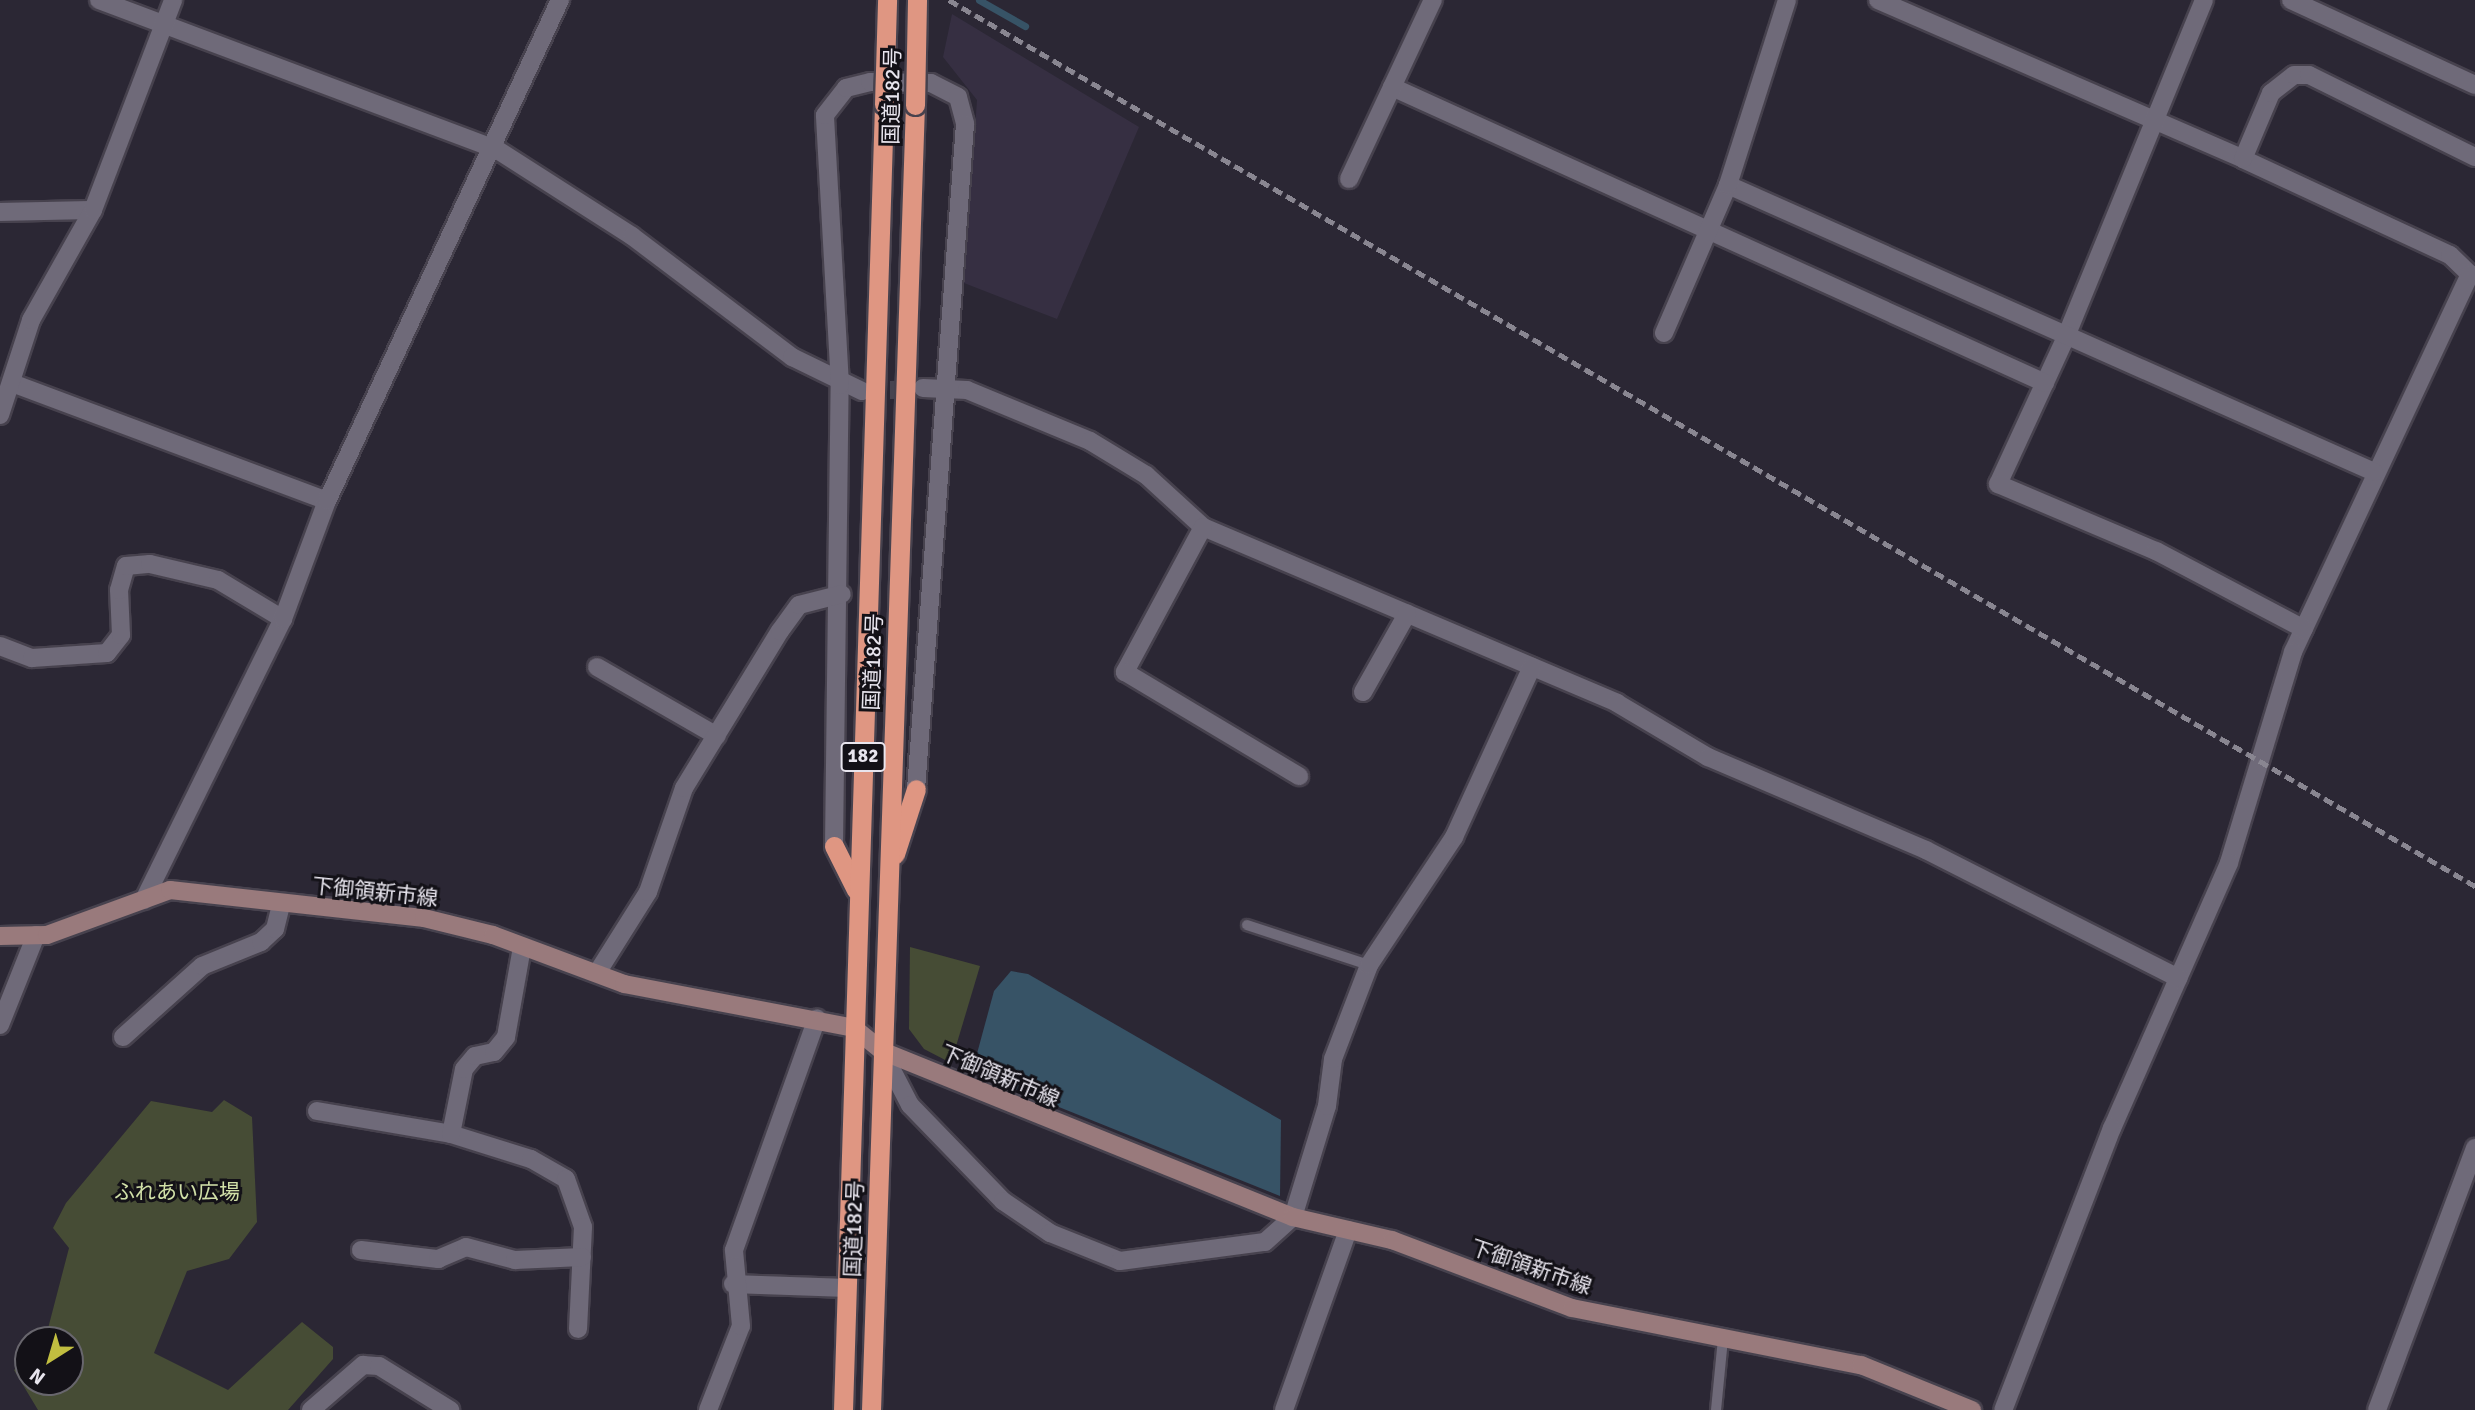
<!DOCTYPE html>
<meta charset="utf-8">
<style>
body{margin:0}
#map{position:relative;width:2475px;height:1410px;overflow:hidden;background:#2b2734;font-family:Signika,"Noto Sans JP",sans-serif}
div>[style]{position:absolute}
.built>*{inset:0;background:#362f42}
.green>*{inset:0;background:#464c35}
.water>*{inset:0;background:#375366}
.stream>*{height:7px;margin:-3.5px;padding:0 3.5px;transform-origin:3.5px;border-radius:3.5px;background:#375366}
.minor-tunnel>*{height:18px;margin-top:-9px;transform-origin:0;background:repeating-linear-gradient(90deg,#474450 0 18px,transparent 0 27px)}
.roads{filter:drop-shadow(2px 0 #47424e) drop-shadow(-2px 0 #47424e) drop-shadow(0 2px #47424e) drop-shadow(0 -2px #47424e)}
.service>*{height:10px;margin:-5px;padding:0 5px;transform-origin:5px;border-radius:5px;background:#6f6a79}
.minor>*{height:18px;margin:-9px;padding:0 9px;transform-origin:9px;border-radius:9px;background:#6f6a79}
.secondary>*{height:18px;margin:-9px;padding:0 9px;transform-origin:9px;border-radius:9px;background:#997a7c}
.trunk>*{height:19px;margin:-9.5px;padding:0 9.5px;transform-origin:9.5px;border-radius:9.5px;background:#df9682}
.rail>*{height:5px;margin-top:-2.5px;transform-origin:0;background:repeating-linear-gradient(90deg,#898691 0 10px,transparent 0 15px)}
.bridges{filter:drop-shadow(2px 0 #47424e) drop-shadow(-2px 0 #47424e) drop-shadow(0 2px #47424e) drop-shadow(0 -2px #47424e)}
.trunk-bridge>*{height:19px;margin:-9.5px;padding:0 9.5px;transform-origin:9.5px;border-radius:9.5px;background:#df9682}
span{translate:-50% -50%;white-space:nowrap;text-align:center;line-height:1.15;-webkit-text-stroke:6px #131117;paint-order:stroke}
.shield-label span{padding:2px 5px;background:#131117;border:2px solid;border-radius:5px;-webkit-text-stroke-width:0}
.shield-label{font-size:19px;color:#e8e5ee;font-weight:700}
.street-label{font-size:21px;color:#e8e5ee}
.park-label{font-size:21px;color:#d1e0a8}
.north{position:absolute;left:14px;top:1326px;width:70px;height:70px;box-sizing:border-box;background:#131117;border:2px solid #68666d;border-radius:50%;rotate:217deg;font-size:19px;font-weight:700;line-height:28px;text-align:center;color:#e8e5ee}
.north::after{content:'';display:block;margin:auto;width:24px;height:32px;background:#c1be40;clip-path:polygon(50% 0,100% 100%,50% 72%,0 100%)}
</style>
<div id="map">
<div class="built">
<div style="clip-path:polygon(952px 14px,1139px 127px,1057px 319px,964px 283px,977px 100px,943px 57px)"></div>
</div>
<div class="green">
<div style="clip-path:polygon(910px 947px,980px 966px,951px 1063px,924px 1049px,909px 1029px)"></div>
<div style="clip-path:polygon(224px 1100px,252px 1117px,257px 1222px,229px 1259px,187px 1271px,154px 1353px,228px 1390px,302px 1322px,333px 1347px,333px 1359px,288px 1410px,38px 1410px,14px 1370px,28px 1357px,28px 1382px,70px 1382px,70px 1340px,45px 1340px,69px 1248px,53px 1228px,66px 1203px,151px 1101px,212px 1112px)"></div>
</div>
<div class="water">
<div style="clip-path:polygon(1011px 971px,1028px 974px,1281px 1120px,1280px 1196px,972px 1072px,994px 991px)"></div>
</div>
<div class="stream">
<div style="left:979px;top:0;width:53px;rotate:29.5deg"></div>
</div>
<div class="minor-tunnel">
<div style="left:863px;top:391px;width:56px;rotate:-2deg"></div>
</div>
<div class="roads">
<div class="service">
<div style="left:1247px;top:925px;width:128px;rotate:18.2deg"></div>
<div style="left:1716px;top:1410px;width:72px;rotate:-84.4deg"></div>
</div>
<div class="minor">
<div style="left:99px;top:0;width:424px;rotate:20.6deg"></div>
<div style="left:496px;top:149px;width:161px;rotate:32.6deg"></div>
<div style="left:632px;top:236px;width:201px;rotate:37.1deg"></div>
<div style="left:792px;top:357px;width:78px;rotate:25.9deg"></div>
<div style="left:1878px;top:0;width:398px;rotate:23.5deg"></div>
<div style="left:2243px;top:159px;width:228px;rotate:24.9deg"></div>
<div style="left:2450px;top:255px;width:28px;rotate:44deg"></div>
<div style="left:2470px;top:274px;width:417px;rotate:115.1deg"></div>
<div style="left:2293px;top:652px;width:220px;rotate:106.9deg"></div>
<div style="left:2229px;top:863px;width:290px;rotate:113.8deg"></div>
<div style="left:2112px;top:1128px;width:302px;rotate:111.1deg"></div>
<div style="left:2204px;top:0;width:364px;rotate:112.3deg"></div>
<div style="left:2066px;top:337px;width:162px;rotate:114.8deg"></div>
<div style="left:1998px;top:484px;width:172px;rotate:23deg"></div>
<div style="left:2156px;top:551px;width:167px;rotate:27.8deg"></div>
<div style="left:2291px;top:0;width:203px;rotate:24.8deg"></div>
<div style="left:1392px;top:87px;width:717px;rotate:24.38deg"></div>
<div style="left:2243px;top:159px;width:72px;rotate:-67deg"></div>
<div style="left:2271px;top:93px;width:29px;rotate:-38deg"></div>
<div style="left:2294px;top:75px;width:15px"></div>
<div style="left:2309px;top:75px;width:185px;rotate:26.3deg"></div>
<div style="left:1349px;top:179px;width:198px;rotate:-64.9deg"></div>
<div style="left:1728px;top:185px;width:707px;rotate:23.95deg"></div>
<div style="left:0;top:212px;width:93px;rotate:-1.2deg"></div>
<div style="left:1664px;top:333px;width:161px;rotate:-66.6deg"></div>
<div style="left:1728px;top:185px;width:194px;rotate:-72.3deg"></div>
<div style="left:12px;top:383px;width:336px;rotate:20.5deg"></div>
<div style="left:923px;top:388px;width:44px;rotate:2.6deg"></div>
<div style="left:967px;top:390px;width:133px;rotate:22.5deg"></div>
<div style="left:1090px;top:441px;width:66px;rotate:31.3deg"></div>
<div style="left:1146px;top:475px;width:77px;rotate:42.4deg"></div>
<div style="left:1203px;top:527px;width:450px;rotate:23deg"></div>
<div style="left:1617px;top:703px;width:106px;rotate:30.7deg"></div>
<div style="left:1708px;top:757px;width:237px;rotate:23.1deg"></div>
<div style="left:1926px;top:850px;width:283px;rotate:26.9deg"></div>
<div style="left:0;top:415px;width:100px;rotate:-71.9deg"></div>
<div style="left:31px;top:320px;width:126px;rotate:-60.6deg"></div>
<div style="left:93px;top:210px;width:225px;rotate:-69.1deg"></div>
<div style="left:1203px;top:527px;width:165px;rotate:118.3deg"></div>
<div style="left:1125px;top:672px;width:203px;rotate:30.9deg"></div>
<div style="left:0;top:646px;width:34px;rotate:21deg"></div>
<div style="left:32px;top:658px;width:75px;rotate:-3.8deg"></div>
<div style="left:107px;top:653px;width:23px;rotate:-52deg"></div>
<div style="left:121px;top:635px;width:45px;rotate:-92.5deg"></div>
<div style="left:119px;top:590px;width:25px;rotate:-74deg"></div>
<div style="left:126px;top:566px;width:24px;rotate:-5deg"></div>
<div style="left:150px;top:564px;width:70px;rotate:13.2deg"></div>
<div style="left:218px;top:580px;width:76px;rotate:31deg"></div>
<div style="left:597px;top:667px;width:138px;rotate:29.9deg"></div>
<div style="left:1363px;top:692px;width:90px;rotate:-60.6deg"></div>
<div style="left:834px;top:846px;width:461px;rotate:-89.3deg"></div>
<div style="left:840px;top:385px;width:270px;rotate:-93.2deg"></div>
<div style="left:825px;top:115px;width:34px;rotate:-52deg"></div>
<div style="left:846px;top:88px;width:25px;rotate:-14deg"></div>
<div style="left:870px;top:82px;width:61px;rotate:0.9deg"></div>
<div style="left:931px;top:83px;width:30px;rotate:27deg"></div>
<div style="left:958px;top:97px;width:28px;rotate:75deg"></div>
<div style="left:965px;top:124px;width:667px;rotate:94.21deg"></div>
<div style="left:144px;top:900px;width:313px;rotate:-63.7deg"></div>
<div style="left:283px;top:619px;width:126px;rotate:-69.6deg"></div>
<div style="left:327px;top:501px;width:553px;rotate:-65.06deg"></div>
<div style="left:597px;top:973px;width:96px;rotate:-57.8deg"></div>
<div style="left:648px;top:892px;width:110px;rotate:-70.9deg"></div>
<div style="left:684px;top:788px;width:184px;rotate:-58.6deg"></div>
<div style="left:780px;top:631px;width:32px;rotate:-54deg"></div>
<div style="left:799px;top:605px;width:44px;rotate:-14.3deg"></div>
<div style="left:0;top:1025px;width:97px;rotate:-68.2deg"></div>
<div style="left:123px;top:1037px;width:106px;rotate:-41.9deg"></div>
<div style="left:202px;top:966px;width:64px;rotate:-22.1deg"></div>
<div style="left:261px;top:942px;width:19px;rotate:-43deg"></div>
<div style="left:275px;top:929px;width:25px;rotate:-76deg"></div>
<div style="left:882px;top:1051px;width:61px;rotate:62.6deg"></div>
<div style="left:910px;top:1105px;width:134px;rotate:45.9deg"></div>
<div style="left:1003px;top:1201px;width:57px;rotate:34.2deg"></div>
<div style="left:1050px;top:1233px;width:75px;rotate:21.8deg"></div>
<div style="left:1120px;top:1261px;width:146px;rotate:-7.5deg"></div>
<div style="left:1265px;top:1242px;width:38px;rotate:-42deg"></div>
<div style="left:1293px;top:1217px;width:116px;rotate:-73deg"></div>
<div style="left:1327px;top:1106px;width:47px;rotate:-82.7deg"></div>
<div style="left:1333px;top:1059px;width:101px;rotate:-69deg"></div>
<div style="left:1369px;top:965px;width:154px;rotate:-56.4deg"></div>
<div style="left:1454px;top:837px;width:187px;rotate:-65.4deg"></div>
<div style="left:317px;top:1111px;width:136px;rotate:9.7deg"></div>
<div style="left:451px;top:1134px;width:84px;rotate:17.4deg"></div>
<div style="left:531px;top:1159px;width:40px;rotate:29.7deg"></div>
<div style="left:566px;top:1179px;width:51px;rotate:70.5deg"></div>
<div style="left:583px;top:1227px;width:102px;rotate:92.8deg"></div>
<div style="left:451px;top:1134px;width:66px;rotate:-78.7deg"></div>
<div style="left:464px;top:1069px;width:17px;rotate:-50deg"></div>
<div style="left:475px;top:1056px;width:19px;rotate:-12deg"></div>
<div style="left:494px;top:1052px;width:19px;rotate:-51deg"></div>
<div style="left:506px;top:1037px;width:91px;rotate:-79.9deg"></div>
<div style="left:361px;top:1250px;width:78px;rotate:6.7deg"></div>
<div style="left:438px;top:1259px;width:30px;rotate:-23deg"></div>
<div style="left:466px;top:1247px;width:51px;rotate:14.9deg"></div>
<div style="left:515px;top:1260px;width:67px;rotate:-2.6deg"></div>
<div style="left:733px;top:1284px;width:113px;rotate:2deg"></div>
<div style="left:311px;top:1410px;width:69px;rotate:-40.9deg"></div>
<div style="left:363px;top:1365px;width:16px;rotate:4deg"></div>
<div style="left:379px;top:1366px;width:84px;rotate:31.8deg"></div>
<div style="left:708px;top:1410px;width:90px;rotate:-68.6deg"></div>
<div style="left:741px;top:1326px;width:76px;rotate:-95.3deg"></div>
<div style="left:734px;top:1250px;width:246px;rotate:-70.3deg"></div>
<div style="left:1284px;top:1410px;width:191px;rotate:-70.4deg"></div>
<div style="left:2377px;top:1410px;width:280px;rotate:-69.5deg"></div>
</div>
<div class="secondary">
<div style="left:0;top:936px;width:47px;rotate:-1.2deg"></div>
<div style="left:47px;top:935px;width:131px;rotate:-20.1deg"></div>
<div style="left:170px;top:890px;width:256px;rotate:6.3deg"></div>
<div style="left:424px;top:918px;width:71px;rotate:13.8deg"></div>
<div style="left:493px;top:935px;width:140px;rotate:20.5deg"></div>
<div style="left:624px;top:984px;width:234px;rotate:10.8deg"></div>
<div style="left:854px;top:1028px;width:36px;rotate:39deg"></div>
<div style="left:882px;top:1051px;width:443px;rotate:22deg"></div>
<div style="left:1293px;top:1217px;width:102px;rotate:13.1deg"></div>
<div style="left:1392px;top:1240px;width:192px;rotate:20.7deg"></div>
<div style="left:1572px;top:1308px;width:295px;rotate:11.2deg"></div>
<div style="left:1861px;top:1365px;width:120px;rotate:22.1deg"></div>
</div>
<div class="trunk">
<div style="left:834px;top:846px;width:49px;rotate:63.4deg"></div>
<div style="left:895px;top:854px;width:68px;rotate:-72.1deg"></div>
<div style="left:843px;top:1410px;width:1307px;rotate:-88.2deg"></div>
<div style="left:871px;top:1410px;width:1306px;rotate:-88.07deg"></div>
</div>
</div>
<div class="rail">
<div style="left:949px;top:0;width:1765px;rotate:30.14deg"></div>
</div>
<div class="bridges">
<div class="trunk-bridge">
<div style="left:884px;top:104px;width:104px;rotate:-88.3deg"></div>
<div style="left:915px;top:105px;width:105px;rotate:-88.9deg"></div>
</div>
</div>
<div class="shield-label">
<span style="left:863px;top:757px">182</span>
</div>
<div class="street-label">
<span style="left:892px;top:96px;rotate:-89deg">国道182号</span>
<span style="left:873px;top:662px;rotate:-88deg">国道182号</span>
<span style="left:375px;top:892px;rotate:6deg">下御領新市線</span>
<span style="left:1000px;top:1076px;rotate:23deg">下御領新市線</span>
<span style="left:854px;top:1229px;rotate:-88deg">国道182号</span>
<span style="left:1531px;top:1267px;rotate:19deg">下御領新市線</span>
</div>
<div class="park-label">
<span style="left:177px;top:1192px">ふれあい広場</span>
</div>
<div class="north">N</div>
</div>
